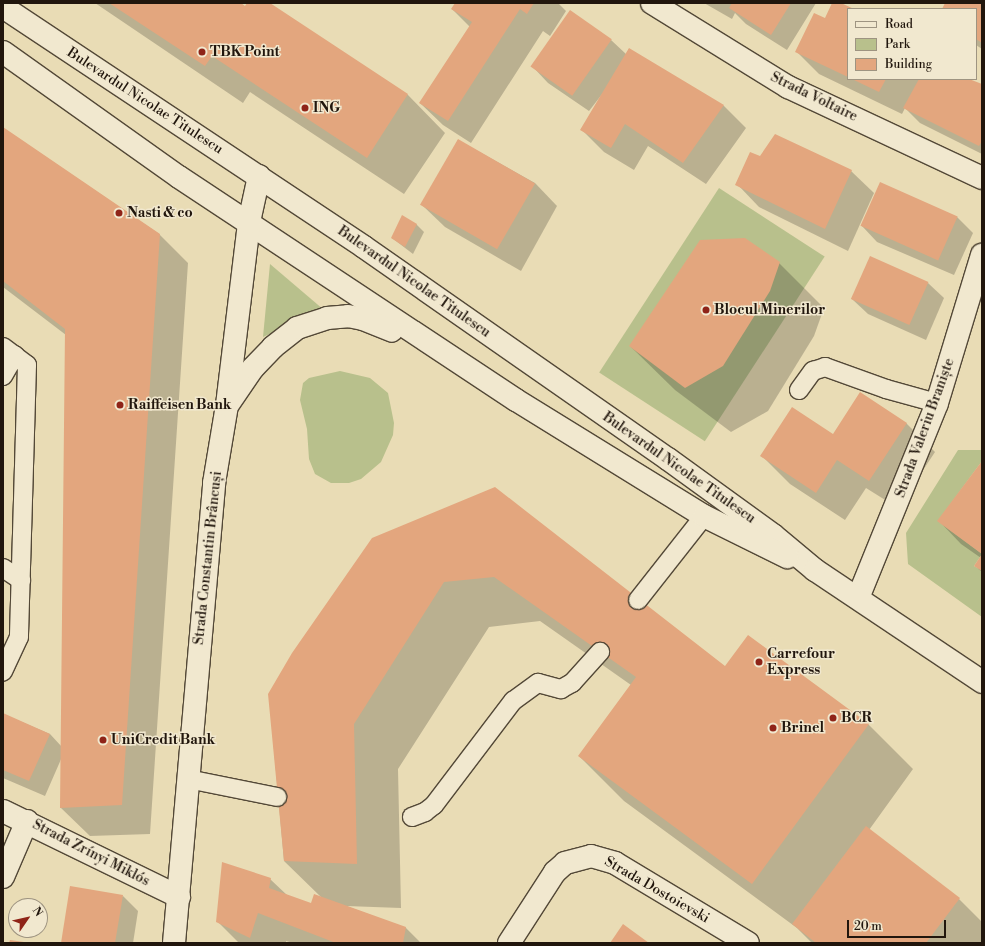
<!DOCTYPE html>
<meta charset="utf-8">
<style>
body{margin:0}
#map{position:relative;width:985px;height:946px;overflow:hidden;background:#e9dcb5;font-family:"Libre Bodoni",serif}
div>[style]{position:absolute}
.green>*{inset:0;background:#b8c08c;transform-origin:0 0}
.shadow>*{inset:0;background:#0003}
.building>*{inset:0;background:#e3a67e;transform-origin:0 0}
.roads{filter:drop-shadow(1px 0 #534837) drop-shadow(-1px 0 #534837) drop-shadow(0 1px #534837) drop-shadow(0 -1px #534837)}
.lane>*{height:18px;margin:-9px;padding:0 9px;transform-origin:9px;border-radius:9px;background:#f1e8cf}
.street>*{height:22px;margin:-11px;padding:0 11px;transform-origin:11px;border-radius:11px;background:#f1e8cf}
.secondary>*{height:22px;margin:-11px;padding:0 11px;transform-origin:11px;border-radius:11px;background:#f1e8cf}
.dots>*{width:11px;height:11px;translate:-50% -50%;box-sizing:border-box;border:2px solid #f1e8cf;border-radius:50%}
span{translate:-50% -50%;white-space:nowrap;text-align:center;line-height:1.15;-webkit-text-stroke:3px #f1e8cf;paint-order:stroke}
.poi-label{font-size:14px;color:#21160d;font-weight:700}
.left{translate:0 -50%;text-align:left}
.street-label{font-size:14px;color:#21160d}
.frame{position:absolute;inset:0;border:4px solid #21160d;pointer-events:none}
.legend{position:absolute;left:847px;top:8px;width:130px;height:72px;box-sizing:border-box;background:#f1e8cf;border:1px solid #9e9481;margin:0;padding:5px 7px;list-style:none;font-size:12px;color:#21160d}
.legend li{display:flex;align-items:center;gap:8px;height:20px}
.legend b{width:20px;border:1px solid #9e9481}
.north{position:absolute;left:8px;top:898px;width:40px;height:40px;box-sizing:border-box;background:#f1e8cf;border:1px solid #9e9481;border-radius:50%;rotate:56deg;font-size:11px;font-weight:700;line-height:16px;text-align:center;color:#21160d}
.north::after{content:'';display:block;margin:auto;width:14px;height:18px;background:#8f2418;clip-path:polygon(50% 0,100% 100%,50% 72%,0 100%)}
.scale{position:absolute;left:847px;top:920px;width:99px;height:18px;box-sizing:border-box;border:2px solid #21160d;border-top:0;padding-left:5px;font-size:12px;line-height:14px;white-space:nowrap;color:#21160d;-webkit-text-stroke:3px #f1e8cf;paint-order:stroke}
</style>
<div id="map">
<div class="green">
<div style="left:719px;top:188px;width:126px;height:220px;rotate:33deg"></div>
<div style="clip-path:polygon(270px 264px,324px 310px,263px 337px)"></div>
<div style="clip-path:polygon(340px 371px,370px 378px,388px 393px,394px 423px,393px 435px,381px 462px,361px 479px,349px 483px,331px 483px,315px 474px,309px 459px,307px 429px,300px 400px,303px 383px,309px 378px)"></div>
<div style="clip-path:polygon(958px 450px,982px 450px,982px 461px,938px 521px,982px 554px,974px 566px,982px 571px,982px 617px,908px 564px,906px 533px)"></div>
</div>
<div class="shadow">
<div style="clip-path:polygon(95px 3px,239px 3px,245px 7px,248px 3px,268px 3px,408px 95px,445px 133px,404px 194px,250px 92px,243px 103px)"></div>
<div style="clip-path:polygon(456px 3px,558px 3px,566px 11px,550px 36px,543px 31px,471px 143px,443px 125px,420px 103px,470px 27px,452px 9px)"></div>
<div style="clip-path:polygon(704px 3px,816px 3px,787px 50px,746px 24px,735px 13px,732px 19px)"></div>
<div style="clip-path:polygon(833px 3px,851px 9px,848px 9px,848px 79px,966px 79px,982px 85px,982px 154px,920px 123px,905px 108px,902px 114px,819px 74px,797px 52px,825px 20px)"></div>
<div style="clip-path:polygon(947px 3px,982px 3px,982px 49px,976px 45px,976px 9px,943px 9px)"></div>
<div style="clip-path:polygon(611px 40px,626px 54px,629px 49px,724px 106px,746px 128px,706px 184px,648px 146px,634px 170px,604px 152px,582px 130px,603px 93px,589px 111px,548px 83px,533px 67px)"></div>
<div style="clip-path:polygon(3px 128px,159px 234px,188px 263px,150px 834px,90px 836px,61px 808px,62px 757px,45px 796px,3px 778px,3px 714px,50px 734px,62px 747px,66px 335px,3px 287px)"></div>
<div style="clip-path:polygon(458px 140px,535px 183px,557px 206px,521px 271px,445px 227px,422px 205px)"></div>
<div style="clip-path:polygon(761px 157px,851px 171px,874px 193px,848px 251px,759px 207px,737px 184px)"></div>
<div style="clip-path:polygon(957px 217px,973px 233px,954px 275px,877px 242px,862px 226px)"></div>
<div style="clip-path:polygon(416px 224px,424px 232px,413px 254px,392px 238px)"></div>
<div style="clip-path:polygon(779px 263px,824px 308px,814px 336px,768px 411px,731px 432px,675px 390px,630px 346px)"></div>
<div style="clip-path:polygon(928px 283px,944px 298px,926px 340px,868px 314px,852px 299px)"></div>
<div style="clip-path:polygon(906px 423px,935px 452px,898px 508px,866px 488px,845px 520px,790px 484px,761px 455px)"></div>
<div style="clip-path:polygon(982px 462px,982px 572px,975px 566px,981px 558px,961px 544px,939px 521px)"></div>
<div style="clip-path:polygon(495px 488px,725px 668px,748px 636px,869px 725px,913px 769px,869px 830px,959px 899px,982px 922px,982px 943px,812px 943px,797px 928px,624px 801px,579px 756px,631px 685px,540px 621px,489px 627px,398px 769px,401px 908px,346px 906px,406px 928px,421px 943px,293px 943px,286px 941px,286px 943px,239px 943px,217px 921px,270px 879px,288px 896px,311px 905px,322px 898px,284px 861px,269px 694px)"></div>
<div style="clip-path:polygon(123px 896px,138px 911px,133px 943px,62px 943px)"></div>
</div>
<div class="building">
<div style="clip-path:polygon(109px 3px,241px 3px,245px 6px,247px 3px,270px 3px,408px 94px,367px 158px,212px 56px,205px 66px)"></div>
<div style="clip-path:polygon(455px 3px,534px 3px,527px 14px,520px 9px,448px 121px,419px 103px,472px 22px,451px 9px)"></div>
<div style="clip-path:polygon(732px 3px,791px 3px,771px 35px,729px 8px)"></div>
<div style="clip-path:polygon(832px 3px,841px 3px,854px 9px,848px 9px,848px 77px,795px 52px,814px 13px,825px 18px)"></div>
<div style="clip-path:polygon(945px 3px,982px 3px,982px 43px,976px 39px,976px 9px,942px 9px)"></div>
<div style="left:570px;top:10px;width:51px;height:69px;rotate:35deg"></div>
<div style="clip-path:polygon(629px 48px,724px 105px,683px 163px,625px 124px,611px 148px,580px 130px)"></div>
<div style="clip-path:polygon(852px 79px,886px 79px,879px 92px)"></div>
<div style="clip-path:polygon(919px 79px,969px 79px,982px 84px,982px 141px,979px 146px,903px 108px)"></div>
<div style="clip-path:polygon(3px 127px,160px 234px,122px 805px,60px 808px,65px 329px,3px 281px)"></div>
<div style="clip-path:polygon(775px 134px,852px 170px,825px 229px,735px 185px,750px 152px,760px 156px)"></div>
<div style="left:458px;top:139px;width:89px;height:76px;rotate:30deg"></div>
<div style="left:880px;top:182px;width:85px;height:48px;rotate:24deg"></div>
<div style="clip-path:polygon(402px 215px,417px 224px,405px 247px,391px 238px)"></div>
<div style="clip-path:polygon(745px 238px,780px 262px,770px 291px,723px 366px,685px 388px,629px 346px,700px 240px)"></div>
<div style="left:870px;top:256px;width:64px;height:47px;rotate:24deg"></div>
<div style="clip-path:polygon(860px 392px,907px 423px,869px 481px,837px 460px,816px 493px,760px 456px,792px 407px,833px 434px)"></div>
<div style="clip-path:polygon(982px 461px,982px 554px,937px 521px)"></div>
<div style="clip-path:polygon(495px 487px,725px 666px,748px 635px,869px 724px,752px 884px,578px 756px,636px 677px,494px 577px,444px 582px,354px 724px,357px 864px,284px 861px,268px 694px,292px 653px,372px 538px)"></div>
<div style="clip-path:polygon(982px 554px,982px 571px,974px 566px)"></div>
<div style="clip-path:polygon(3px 713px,50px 734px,29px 781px,3px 770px)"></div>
<div style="clip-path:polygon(866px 826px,960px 898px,926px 943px,816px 943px,792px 924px)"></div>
<div style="clip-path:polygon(222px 862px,271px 878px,269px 888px,311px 903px,314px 894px,406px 927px,403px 943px,336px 943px,258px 913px,250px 938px,216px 922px)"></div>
<div style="clip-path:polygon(70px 886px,123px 895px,115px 943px,61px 943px)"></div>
<div style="clip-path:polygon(623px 924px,649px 943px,610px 943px)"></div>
<div style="clip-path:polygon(10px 940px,24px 942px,24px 943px,9px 943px)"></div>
</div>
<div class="roads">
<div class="lane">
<div style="left:3px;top:347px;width:30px;rotate:37deg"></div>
<div style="left:27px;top:365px;width:272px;rotate:91.7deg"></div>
<div style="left:19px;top:637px;width:38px;rotate:115deg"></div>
<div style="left:3px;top:376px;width:24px;rotate:-60deg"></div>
<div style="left:799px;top:390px;width:24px;rotate:-54deg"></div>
<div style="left:813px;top:371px;width:13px;rotate:-18deg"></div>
<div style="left:825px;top:367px;width:65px;rotate:19.8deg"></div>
<div style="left:886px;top:389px;width:53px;rotate:15.4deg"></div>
<div style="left:3px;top:568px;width:22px;rotate:34deg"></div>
<div style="left:638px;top:600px;width:107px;rotate:-51.8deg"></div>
<div style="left:188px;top:779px;width:91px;rotate:11.4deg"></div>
<div style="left:412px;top:817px;width:14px;rotate:-21deg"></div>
<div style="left:425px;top:812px;width:11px;rotate:-38deg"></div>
<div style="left:434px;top:805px;width:131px;rotate:-52.8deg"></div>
<div style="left:513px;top:701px;width:31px;rotate:-36deg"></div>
<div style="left:538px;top:683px;width:24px;rotate:15deg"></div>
<div style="left:561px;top:689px;width:13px;rotate:-29deg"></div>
<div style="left:572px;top:683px;width:42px;rotate:-47.9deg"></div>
</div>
<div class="street">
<div style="left:652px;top:3px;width:160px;rotate:31.7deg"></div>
<div style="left:788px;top:87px;width:214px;rotate:25.1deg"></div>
<div style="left:858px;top:598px;width:210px;rotate:-67.9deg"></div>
<div style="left:937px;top:403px;width:155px;rotate:-73.1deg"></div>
<div style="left:3px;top:811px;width:196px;rotate:26deg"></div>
<div style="left:3px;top:877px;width:61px;rotate:-66.8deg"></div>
<div style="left:509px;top:943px;width:85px;rotate:-57.1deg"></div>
<div style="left:555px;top:872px;width:13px;rotate:-42deg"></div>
<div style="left:565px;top:863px;width:27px;rotate:-15deg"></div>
<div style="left:591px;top:856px;width:25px;rotate:16deg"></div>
<div style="left:615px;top:863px;width:155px;rotate:31deg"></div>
</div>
<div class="secondary">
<div style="left:3px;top:7px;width:433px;rotate:33.6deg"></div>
<div style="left:364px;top:247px;width:371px;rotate:34.9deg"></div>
<div style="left:668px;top:459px;width:130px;rotate:35.9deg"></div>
<div style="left:773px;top:535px;width:55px;rotate:39.8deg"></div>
<div style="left:815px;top:570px;width:201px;rotate:33.8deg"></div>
<div style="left:3px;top:52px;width:216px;rotate:35.4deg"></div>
<div style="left:179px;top:177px;width:404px;rotate:33.5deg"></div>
<div style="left:516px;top:400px;width:221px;rotate:31.7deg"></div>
<div style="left:704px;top:516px;width:93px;rotate:26.3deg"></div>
<div style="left:229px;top:403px;width:42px;rotate:-55.6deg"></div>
<div style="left:253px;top:368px;width:29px;rotate:-46deg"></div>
<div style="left:273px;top:347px;width:31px;rotate:-38deg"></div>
<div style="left:297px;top:328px;width:32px;rotate:-18deg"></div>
<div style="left:327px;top:318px;width:21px;rotate:-5deg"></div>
<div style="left:348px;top:316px;width:15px;rotate:11deg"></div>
<div style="left:363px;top:319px;width:31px;rotate:22deg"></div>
<div style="left:174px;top:943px;width:462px;rotate:-85deg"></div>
<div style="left:214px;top:483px;width:79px;rotate:-80.5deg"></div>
<div style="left:227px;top:405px;width:184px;rotate:-83.1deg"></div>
<div style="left:249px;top:222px;width:47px;rotate:-77.7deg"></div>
</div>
</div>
<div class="dots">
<div style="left:202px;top:52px;background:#8f2418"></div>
<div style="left:305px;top:108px;background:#8f2418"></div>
<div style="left:119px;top:213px;background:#8f2418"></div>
<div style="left:706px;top:310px;background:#8f2418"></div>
<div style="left:120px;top:405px;background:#8f2418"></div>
<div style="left:759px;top:662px;background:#8f2418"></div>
<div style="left:833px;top:718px;background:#8f2418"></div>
<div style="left:773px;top:728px;background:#8f2418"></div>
<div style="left:103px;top:740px;background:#8f2418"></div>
</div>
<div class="poi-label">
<span class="left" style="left:210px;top:52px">TBK Point</span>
<span class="left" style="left:313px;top:108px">ING</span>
<span class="left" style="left:127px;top:213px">Nasti &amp; co</span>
<span class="left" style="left:714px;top:310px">Blocul Minerilor</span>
<span class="left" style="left:128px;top:405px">Raiffeisen Bank</span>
<span class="left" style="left:767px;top:662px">Carrefour<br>Express</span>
<span class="left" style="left:841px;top:718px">BCR</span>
<span class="left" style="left:781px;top:728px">Brinel</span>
<span class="left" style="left:111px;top:740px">UniCredit Bank</span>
</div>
<div class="street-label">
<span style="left:814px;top:97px;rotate:26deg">Strada Voltaire</span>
<span style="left:145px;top:101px;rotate:33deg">Bulevardul Nicolae Titulescu</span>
<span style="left:414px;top:282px;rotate:35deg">Bulevardul Nicolae Titulescu</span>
<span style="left:925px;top:428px;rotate:-70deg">Strada Valeriu Braniște</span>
<span style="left:679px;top:468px;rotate:35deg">Bulevardul Nicolae Titulescu</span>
<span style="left:208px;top:558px;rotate:-84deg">Strada Constantin Brâncuși</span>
<span style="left:91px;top:853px;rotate:27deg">Strada Zrínyi Miklós</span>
<span style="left:657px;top:890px;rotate:30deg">Strada Dostoievski</span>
</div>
<div class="frame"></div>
<ul class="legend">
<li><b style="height:5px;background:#f1e8cf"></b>Road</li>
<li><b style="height:11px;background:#b8c08c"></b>Park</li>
<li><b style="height:11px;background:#e3a67e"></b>Building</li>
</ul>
<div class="north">N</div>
<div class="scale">20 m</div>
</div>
